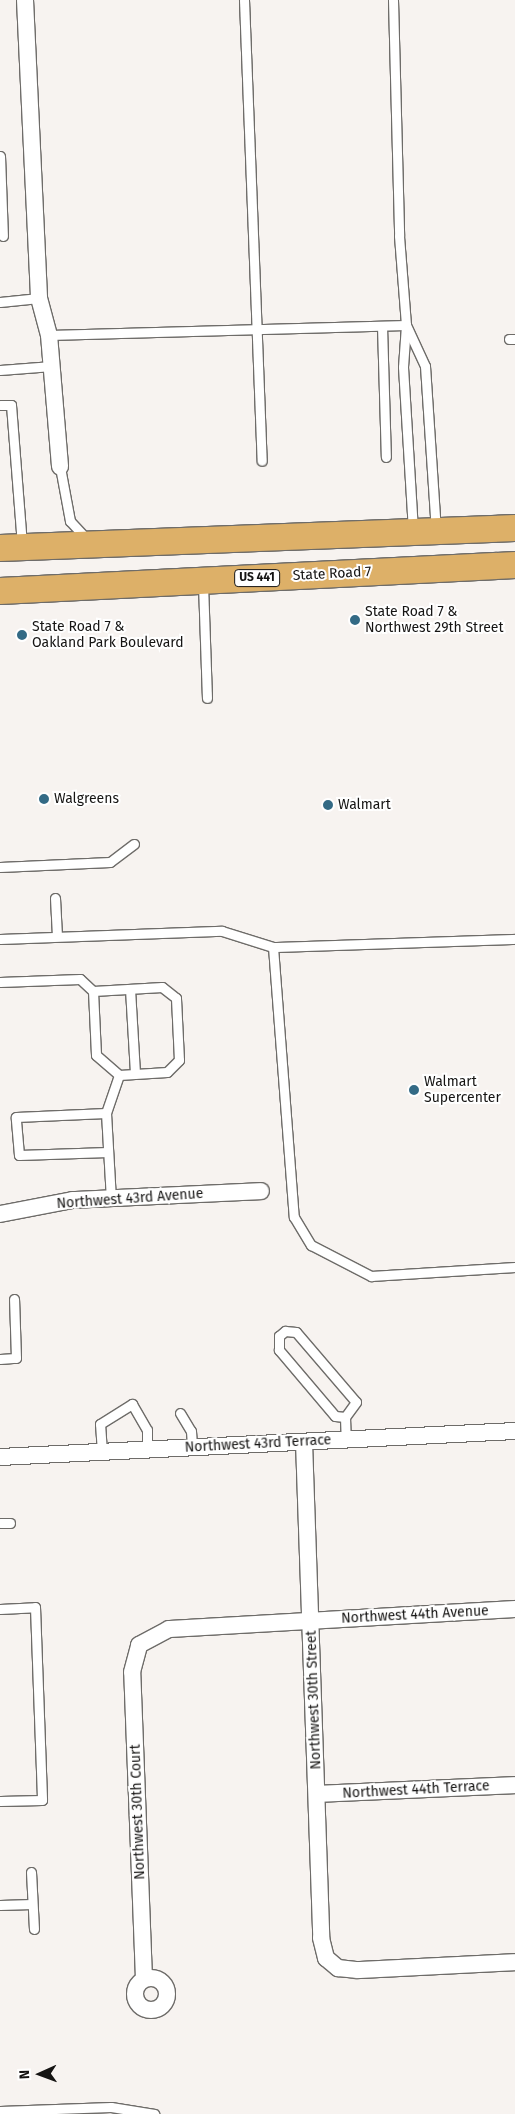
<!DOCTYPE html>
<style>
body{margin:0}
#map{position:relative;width:515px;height:2114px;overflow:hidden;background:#f7f3f0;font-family:"Fira Sans",sans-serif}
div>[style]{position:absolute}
.roads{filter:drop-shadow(1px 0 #6e6c69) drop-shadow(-1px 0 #6e6c69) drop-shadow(0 1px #6e6c69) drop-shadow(0 -1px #6e6c69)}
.service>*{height:9px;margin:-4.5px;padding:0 4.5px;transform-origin:4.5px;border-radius:4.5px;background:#fff}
.minor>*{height:16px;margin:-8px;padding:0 8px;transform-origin:8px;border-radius:8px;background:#fff}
.minor>.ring{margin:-8px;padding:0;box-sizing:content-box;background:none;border:16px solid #fff;border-radius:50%}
.primary>*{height:26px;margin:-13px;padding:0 13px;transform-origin:13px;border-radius:13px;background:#ddb068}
.dots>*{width:14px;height:14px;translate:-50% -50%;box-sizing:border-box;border:2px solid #fff;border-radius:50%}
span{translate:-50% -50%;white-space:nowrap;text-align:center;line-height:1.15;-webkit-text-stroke:4px #fff;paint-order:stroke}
.shield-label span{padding:1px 4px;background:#fff;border:1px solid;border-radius:4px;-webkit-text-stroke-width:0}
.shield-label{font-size:12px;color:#151413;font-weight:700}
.street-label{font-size:14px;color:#151413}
.poi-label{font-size:14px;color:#151413}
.left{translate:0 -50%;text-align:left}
.north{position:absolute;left:15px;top:2049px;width:50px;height:50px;-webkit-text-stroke:4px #fff;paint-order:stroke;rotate:268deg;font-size:14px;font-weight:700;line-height:20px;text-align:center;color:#151413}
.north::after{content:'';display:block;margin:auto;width:18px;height:22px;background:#151413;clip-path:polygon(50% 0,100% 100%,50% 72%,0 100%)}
</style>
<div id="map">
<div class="roads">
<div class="service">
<div style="left:244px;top:0;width:461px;rotate:87.8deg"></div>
<div style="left:393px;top:0;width:236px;rotate:88.5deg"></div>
<div style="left:399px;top:236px;width:89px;rotate:85.5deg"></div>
<div style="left:406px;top:325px;width:42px;rotate:94.1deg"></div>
<div style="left:403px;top:367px;width:162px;rotate:86.5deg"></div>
<div style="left:0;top:156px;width:80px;rotate:87.9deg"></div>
<div style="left:0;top:302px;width:39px;rotate:-6deg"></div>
<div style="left:406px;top:325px;width:45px;rotate:65.1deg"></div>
<div style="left:425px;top:366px;width:164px;rotate:86.2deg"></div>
<div style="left:382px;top:326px;width:131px;rotate:88.3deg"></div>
<div style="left:49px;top:335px;width:357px;rotate:-1.6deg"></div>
<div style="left:509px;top:339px;width:6px"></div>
<div style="left:0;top:370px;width:52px;rotate:-4.4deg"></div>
<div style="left:0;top:405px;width:11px"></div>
<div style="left:11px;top:405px;width:141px;rotate:85.5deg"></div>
<div style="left:60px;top:467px;width:55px;rotate:79.5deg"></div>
<div style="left:70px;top:521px;width:26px;rotate:47deg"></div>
<div style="left:203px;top:584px;width:114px;rotate:88deg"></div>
<div style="left:0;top:867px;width:110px;rotate:-2.6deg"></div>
<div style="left:110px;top:862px;width:30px;rotate:-37deg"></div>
<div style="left:55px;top:898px;width:38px;rotate:87deg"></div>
<div style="left:0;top:939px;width:222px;rotate:-2.1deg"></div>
<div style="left:222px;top:931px;width:53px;rotate:17.4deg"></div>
<div style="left:515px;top:939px;width:242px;rotate:178.1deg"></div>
<div style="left:273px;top:947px;width:271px;rotate:85.6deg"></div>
<div style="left:294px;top:1217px;width:33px;rotate:59deg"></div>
<div style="left:311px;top:1245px;width:68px;rotate:27.3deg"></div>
<div style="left:371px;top:1276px;width:144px;rotate:-3.6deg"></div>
<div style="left:0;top:982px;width:80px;rotate:-2.1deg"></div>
<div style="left:80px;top:979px;width:18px;rotate:43deg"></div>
<div style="left:130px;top:989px;width:85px;rotate:86.6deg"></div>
<div style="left:106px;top:1113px;width:40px;rotate:-71.1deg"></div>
<div style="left:119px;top:1075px;width:48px;rotate:-3.6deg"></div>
<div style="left:167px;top:1072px;width:17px;rotate:-45deg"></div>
<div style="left:179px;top:1060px;width:62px;rotate:-92.8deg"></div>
<div style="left:176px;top:998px;width:18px;rotate:-142deg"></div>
<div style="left:162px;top:987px;width:69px;rotate:176.7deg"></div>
<div style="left:93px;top:991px;width:64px;rotate:87.3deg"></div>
<div style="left:96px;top:1055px;width:30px;rotate:41deg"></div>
<div style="left:108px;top:1152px;width:89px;rotate:178.1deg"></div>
<div style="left:19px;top:1155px;width:38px;rotate:-95deg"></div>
<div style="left:16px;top:1117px;width:90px;rotate:-2.5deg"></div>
<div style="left:106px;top:1113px;width:86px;rotate:86.7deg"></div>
<div style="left:0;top:1359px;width:16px;rotate:-4deg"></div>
<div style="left:16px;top:1358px;width:59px;rotate:-91.9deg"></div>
<div style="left:180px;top:1413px;width:21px;rotate:59deg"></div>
<div style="left:191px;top:1431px;width:16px;rotate:86deg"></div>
<div style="left:345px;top:1417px;width:10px;rotate:-174deg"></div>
<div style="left:335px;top:1416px;width:87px;rotate:-130.3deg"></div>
<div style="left:279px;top:1350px;width:14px;rotate:-90deg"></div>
<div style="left:279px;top:1336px;width:8px;rotate:-40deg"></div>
<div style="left:285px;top:1331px;width:11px;rotate:5deg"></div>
<div style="left:296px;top:1332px;width:92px;rotate:49.4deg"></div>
<div style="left:356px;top:1402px;width:19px;rotate:126deg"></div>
<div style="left:345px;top:1417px;width:23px;rotate:88deg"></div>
<div style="left:102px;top:1452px;width:28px;rotate:-94deg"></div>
<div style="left:100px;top:1424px;width:38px;rotate:-32deg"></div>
<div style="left:132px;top:1404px;width:30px;rotate:60deg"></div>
<div style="left:147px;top:1430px;width:20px;rotate:90deg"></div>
<div style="left:0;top:1523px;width:10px"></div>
<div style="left:0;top:1609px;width:35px;rotate:-3deg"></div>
<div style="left:35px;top:1607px;width:193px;rotate:87.9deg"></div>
<div style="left:42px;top:1800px;width:42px;rotate:178.6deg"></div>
<div style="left:31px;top:1872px;width:57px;rotate:87deg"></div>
<div style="left:0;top:1905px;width:32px;rotate:-2deg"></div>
<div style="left:0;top:2111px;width:111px;rotate:-2.1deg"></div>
<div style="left:111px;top:2107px;width:44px;rotate:9.2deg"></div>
</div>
<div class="minor">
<div style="left:25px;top:0;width:298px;rotate:87.3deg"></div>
<div style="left:39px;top:298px;width:38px;rotate:75deg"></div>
<div style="left:49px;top:335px;width:132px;rotate:85.2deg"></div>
<div style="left:0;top:1214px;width:74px;rotate:-10.9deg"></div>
<div style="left:73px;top:1200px;width:188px;rotate:-2.7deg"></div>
<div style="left:304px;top:1442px;width:496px;rotate:88deg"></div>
<div style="left:321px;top:1938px;width:21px;rotate:76deg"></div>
<div style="left:326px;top:1958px;width:16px;rotate:40deg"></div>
<div style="left:338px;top:1968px;width:20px;rotate:6deg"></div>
<div style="left:358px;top:1970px;width:157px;rotate:-2.9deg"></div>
<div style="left:0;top:1457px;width:516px;rotate:-2.89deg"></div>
<div style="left:318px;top:1794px;width:197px;rotate:-2.6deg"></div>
<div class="ring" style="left:135px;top:1978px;width:16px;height:16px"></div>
<div style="left:144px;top:1979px;width:307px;rotate:-92.2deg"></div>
<div style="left:132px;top:1672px;width:28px;rotate:-75deg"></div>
<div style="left:139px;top:1645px;width:34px;rotate:-28deg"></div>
<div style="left:169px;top:1629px;width:347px;rotate:-3.3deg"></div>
</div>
<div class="primary">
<div style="left:0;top:548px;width:515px;rotate:-2.22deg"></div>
<div style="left:0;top:591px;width:516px;rotate:-2.89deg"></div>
</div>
</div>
<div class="dots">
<div style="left:355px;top:620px;background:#336a85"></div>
<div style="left:22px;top:635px;background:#336a85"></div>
<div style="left:44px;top:799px;background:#336a85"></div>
<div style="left:328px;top:805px;background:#336a85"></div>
<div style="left:414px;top:1090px;background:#336a85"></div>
</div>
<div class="shield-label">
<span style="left:257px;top:578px">US 441</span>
</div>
<div class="street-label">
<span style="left:332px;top:574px;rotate:-3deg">State Road 7</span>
<span style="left:130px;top:1199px;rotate:-4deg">Northwest 43rd Avenue</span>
<span style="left:258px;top:1444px;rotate:-3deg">Northwest 43rd Terrace</span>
<span style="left:415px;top:1615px;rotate:-3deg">Northwest 44th Avenue</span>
<span style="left:314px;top:1700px;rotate:-92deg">Northwest 30th Street</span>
<span style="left:416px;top:1790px;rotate:-3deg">Northwest 44th Terrace</span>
<span style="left:138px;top:1812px;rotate:-92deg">Northwest 30th Court</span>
</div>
<div class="poi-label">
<span class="left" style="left:365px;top:620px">State Road 7 &amp;<br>Northwest 29th Street</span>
<span class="left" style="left:32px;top:635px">State Road 7 &amp;<br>Oakland Park Boulevard</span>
<span class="left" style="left:54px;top:799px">Walgreens</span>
<span class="left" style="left:338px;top:805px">Walmart</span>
<span class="left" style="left:424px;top:1090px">Walmart<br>Supercenter</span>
</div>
<div class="north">N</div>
</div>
